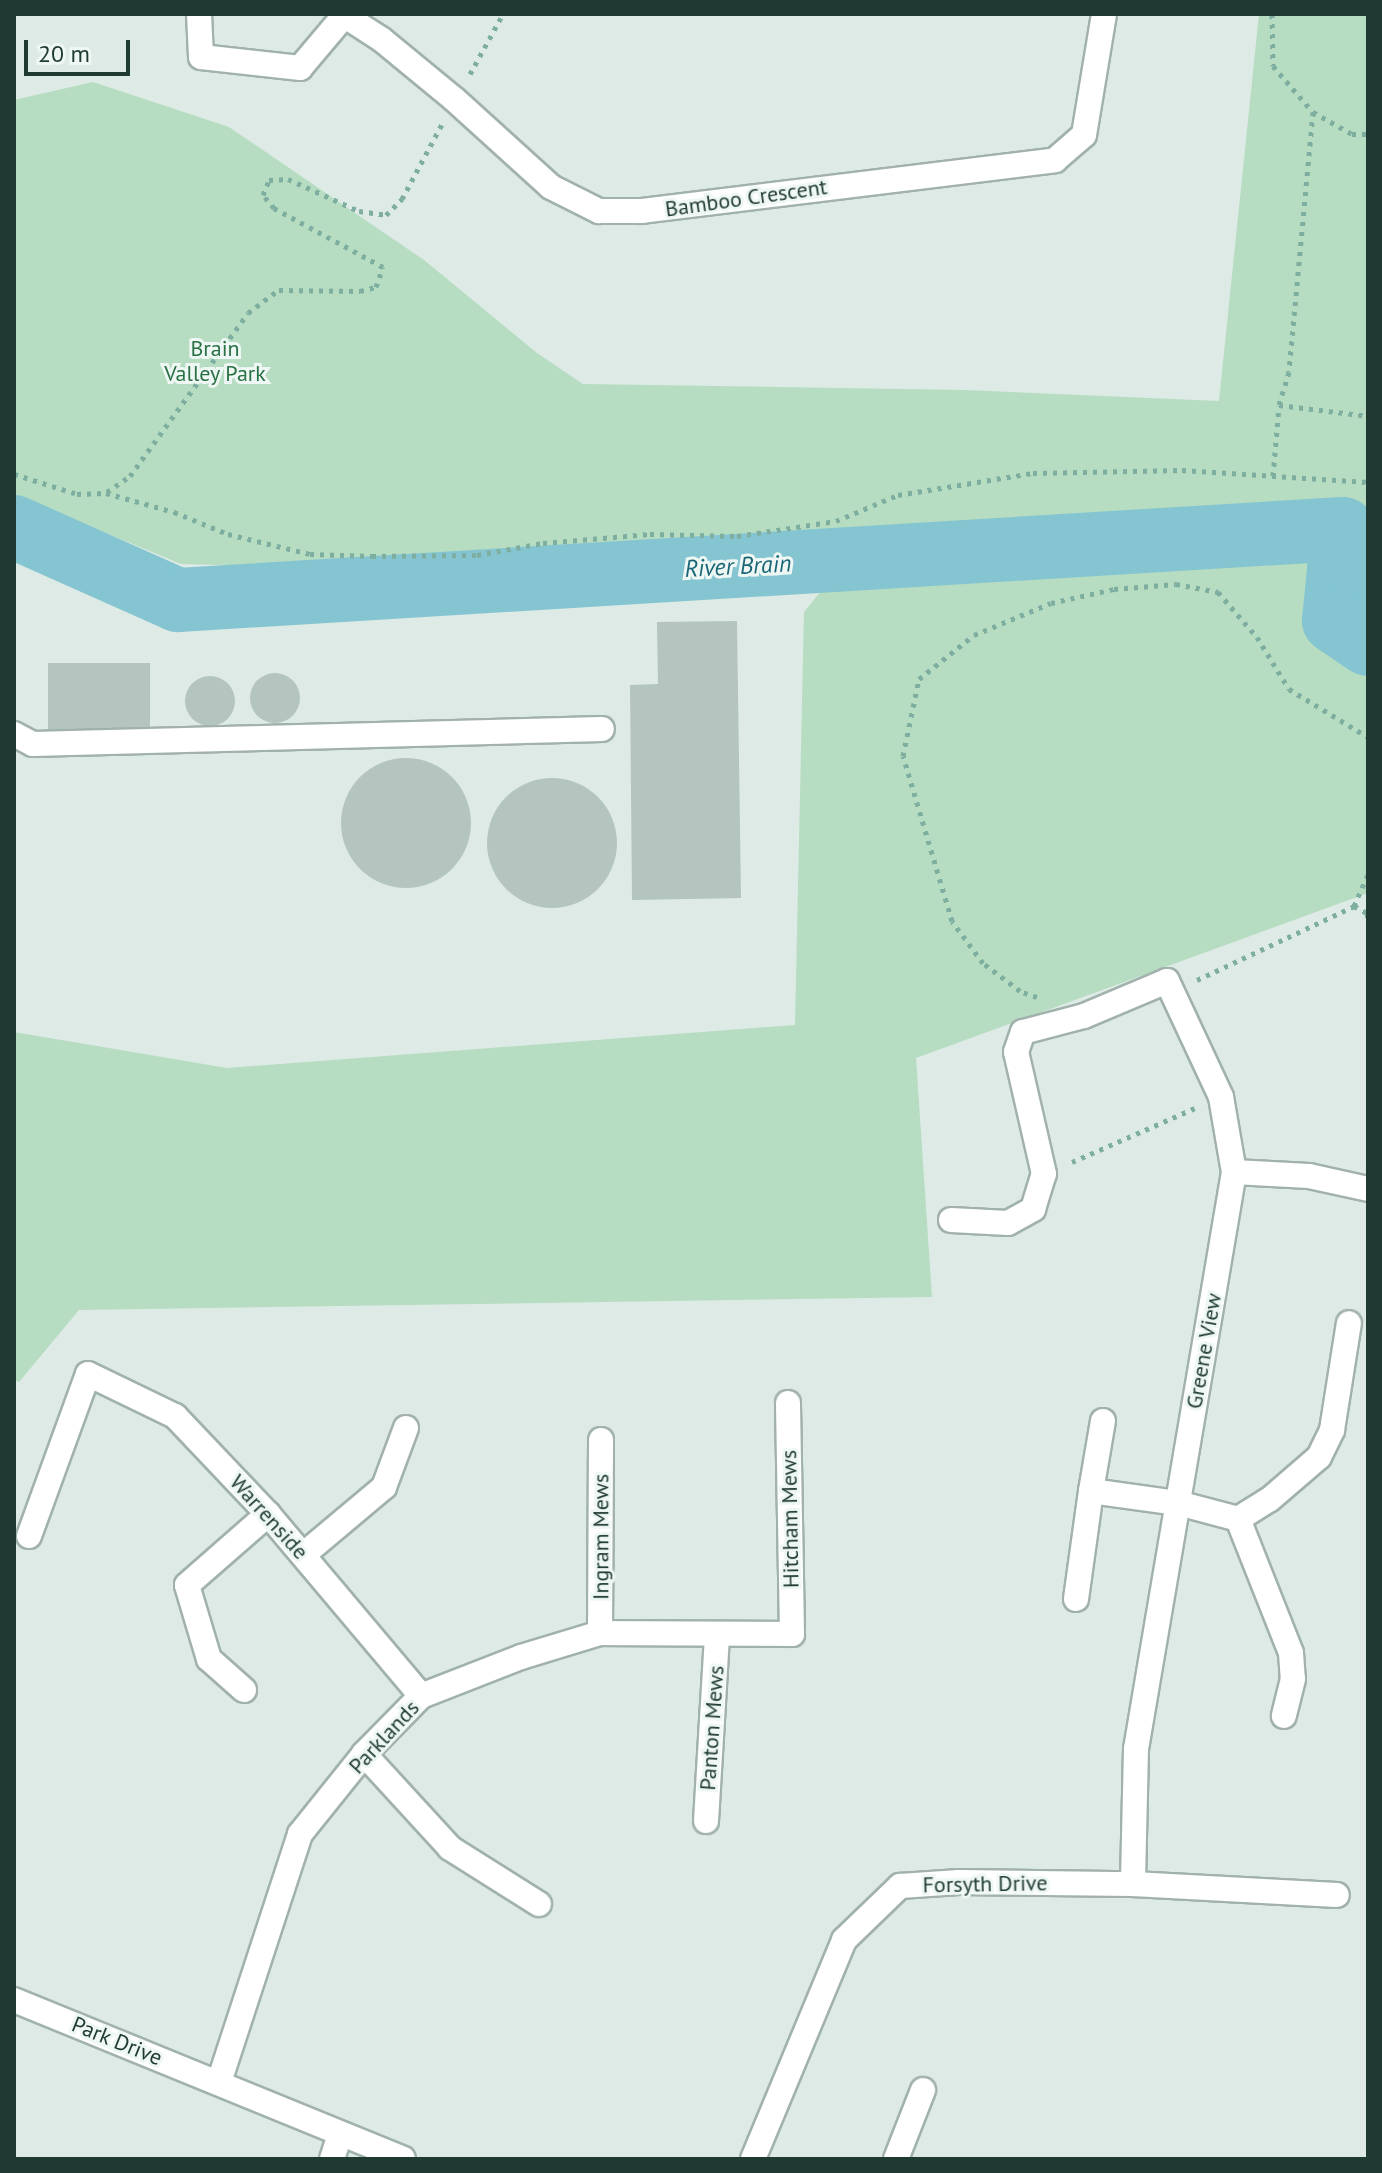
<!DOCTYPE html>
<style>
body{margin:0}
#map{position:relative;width:1382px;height:2173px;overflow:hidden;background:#deeae5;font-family:"PT Sans",sans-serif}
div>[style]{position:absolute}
.green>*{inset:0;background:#b6dcc1}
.river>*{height:64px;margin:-32px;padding:0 32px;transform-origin:32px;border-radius:32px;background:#84c5d1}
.building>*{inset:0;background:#b3c5be;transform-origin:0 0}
.round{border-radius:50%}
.path>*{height:5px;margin-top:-2.5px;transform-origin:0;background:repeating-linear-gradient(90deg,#7eae9f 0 4px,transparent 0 10px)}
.roads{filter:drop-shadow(2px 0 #a1b2ac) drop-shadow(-2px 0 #a1b2ac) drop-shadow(0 2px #a1b2ac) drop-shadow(0 -2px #a1b2ac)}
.minor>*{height:24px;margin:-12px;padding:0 12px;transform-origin:12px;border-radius:12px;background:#fff}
span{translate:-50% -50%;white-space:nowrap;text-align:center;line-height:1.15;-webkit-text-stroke:6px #eef7f3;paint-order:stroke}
.street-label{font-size:22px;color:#1f3a33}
.park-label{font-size:22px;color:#297145}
.water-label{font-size:24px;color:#196676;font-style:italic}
.frame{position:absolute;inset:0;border:16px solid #1f3a33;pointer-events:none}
.scale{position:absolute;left:24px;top:40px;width:106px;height:36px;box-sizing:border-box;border:4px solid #1f3a33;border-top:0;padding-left:10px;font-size:24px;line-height:28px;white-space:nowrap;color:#1f3a33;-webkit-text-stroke:6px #eef7f3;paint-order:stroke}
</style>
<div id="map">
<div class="green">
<div style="clip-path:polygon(1259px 14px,1368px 14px,1368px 893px,916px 1058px,932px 1297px,79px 1310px,19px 1382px,14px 1380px,14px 1032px,227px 1068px,795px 1025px,804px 612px,869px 532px,768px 548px,443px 571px,181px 564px,14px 495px,14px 100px,93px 82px,229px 127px,424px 260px,537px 353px,583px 384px,964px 390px,1219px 401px)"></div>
</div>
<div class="river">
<div style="left:14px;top:527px;width:180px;rotate:24deg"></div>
<div style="left:178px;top:600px;width:1167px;rotate:-3.49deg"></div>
<div style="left:1343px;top:529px;width:92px;rotate:95.6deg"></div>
<div style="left:1334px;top:621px;width:41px;rotate:34.1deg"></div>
</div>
<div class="building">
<div style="clip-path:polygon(737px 621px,741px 898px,632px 900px,630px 685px,658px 684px,657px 622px)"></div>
<div style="left:48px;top:663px;width:102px;height:67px"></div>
<div class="round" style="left:250px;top:673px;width:50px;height:50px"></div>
<div class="round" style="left:185px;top:676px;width:50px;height:50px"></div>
<div class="round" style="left:341px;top:758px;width:130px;height:130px"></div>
<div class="round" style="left:487px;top:778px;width:130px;height:130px"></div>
</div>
<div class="path">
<div style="left:1272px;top:14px;width:52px;rotate:88.9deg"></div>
<div style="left:1273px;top:66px;width:61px;rotate:49deg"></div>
<div style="left:1313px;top:112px;width:45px;rotate:29.4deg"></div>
<div style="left:1352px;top:134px;width:16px"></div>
<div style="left:470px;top:74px;width:68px;rotate:-61.2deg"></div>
<div style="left:1313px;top:112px;width:261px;rotate:95.3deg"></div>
<div style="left:1289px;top:372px;width:34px;rotate:107deg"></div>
<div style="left:1279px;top:405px;width:90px;rotate:7deg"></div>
<div style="left:14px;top:474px;width:66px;rotate:17.6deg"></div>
<div style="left:77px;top:494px;width:29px;rotate:-2deg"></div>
<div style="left:106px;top:493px;width:71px;rotate:15.6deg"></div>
<div style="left:174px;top:512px;width:58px;rotate:22.2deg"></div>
<div style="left:228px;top:534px;width:84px;rotate:13.7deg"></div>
<div style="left:310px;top:554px;width:62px;rotate:1.8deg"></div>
<div style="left:372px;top:556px;width:105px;rotate:-0.5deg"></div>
<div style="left:477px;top:555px;width:67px;rotate:-10.3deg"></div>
<div style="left:543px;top:543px;width:107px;rotate:-4.8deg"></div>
<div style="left:650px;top:534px;width:87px;rotate:1.3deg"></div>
<div style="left:737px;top:536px;width:100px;rotate:-8.6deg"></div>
<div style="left:836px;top:521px;width:67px;rotate:-22.8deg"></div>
<div style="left:898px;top:495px;width:137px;rotate:-9.3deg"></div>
<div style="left:1033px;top:473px;width:149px;rotate:-1.2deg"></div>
<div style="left:1182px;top:470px;width:186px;rotate:3.7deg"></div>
<div style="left:1273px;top:476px;width:70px;rotate:-85.1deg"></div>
<div style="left:107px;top:492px;width:28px;rotate:-35deg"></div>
<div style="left:130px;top:476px;width:201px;rotate:-54.1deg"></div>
<div style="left:248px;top:313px;width:39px;rotate:-37deg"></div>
<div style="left:279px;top:290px;width:81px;rotate:0.7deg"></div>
<div style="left:360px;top:291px;width:16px;rotate:-14deg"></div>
<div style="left:376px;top:287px;width:21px;rotate:-71deg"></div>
<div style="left:383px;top:267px;width:124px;rotate:-151.6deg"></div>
<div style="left:274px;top:208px;width:17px;rotate:-130deg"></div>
<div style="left:263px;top:195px;width:16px;rotate:-68deg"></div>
<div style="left:269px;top:180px;width:19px;rotate:-3deg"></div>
<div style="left:288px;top:179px;width:78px;rotate:24.3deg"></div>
<div style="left:359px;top:211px;width:27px;rotate:8deg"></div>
<div style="left:386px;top:215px;width:23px;rotate:-45deg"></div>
<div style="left:402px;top:199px;width:85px;rotate:-61.9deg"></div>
<div style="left:1354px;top:906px;width:35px;rotate:-66deg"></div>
<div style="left:1197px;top:980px;width:174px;rotate:-25.2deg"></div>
<div style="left:1354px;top:906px;width:15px;rotate:28deg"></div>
<div style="left:1367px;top:913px;width:6px;rotate:81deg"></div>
<div style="left:1037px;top:997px;width:18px;rotate:-161deg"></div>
<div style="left:1020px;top:991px;width:46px;rotate:-142.9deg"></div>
<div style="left:983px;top:963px;width:52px;rotate:-126.4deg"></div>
<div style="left:952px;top:921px;width:172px;rotate:-106.5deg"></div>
<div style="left:903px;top:756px;width:79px;rotate:-78.3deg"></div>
<div style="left:919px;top:679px;width:70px;rotate:-38.7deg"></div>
<div style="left:974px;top:635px;width:83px;rotate:-22.6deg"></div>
<div style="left:1051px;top:603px;width:65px;rotate:-12.5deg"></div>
<div style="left:1114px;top:589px;width:62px;rotate:-4.6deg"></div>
<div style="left:1176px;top:584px;width:43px;rotate:10.8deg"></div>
<div style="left:1218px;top:592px;width:60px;rotate:49.1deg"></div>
<div style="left:1257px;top:637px;width:61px;rotate:58.4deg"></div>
<div style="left:1289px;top:689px;width:92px;rotate:31.3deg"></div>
<div style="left:1072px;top:1162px;width:134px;rotate:-23.7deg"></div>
</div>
<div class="roads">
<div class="minor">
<div style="left:199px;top:14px;width:43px;rotate:87.3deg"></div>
<div style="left:201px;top:57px;width:100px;rotate:6.3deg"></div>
<div style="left:300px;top:68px;width:68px;rotate:-49.8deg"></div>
<div style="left:342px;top:14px;width:46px;rotate:32.7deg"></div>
<div style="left:381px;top:39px;width:94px;rotate:39.4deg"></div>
<div style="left:454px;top:99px;width:131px;rotate:42.2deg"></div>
<div style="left:551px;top:187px;width:54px;rotate:26.6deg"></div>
<div style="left:599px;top:211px;width:43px"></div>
<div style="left:642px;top:211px;width:416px;rotate:-7deg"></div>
<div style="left:1055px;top:160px;width:38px;rotate:-41deg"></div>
<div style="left:1084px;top:135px;width:123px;rotate:-80.6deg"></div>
<div style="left:14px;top:734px;width:21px;rotate:28deg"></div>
<div style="left:33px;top:744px;width:569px;rotate:-1.51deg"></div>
<div style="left:1234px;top:1172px;width:75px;rotate:3.1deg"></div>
<div style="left:1309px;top:1176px;width:60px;rotate:12.4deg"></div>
<div style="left:951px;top:1220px;width:57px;rotate:3deg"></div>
<div style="left:1008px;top:1223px;width:29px;rotate:-29deg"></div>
<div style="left:1033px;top:1209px;width:37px;rotate:-73deg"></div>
<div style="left:1044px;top:1174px;width:125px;rotate:-102.9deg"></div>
<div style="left:1016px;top:1052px;width:21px;rotate:-71deg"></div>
<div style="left:1023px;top:1032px;width:63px;rotate:-14.7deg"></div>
<div style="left:1084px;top:1016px;width:90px;rotate:-22.9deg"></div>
<div style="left:1167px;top:981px;width:128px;rotate:65deg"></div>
<div style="left:1221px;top:1097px;width:76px;rotate:80.2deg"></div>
<div style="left:1234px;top:1172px;width:585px;rotate:99.64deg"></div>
<div style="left:1136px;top:1749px;width:135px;rotate:91.3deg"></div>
<div style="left:1091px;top:1491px;width:71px;rotate:-80.3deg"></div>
<div style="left:1238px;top:1519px;width:144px;rotate:68.4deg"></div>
<div style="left:1291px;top:1653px;width:26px;rotate:86deg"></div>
<div style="left:1293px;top:1679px;width:38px;rotate:104deg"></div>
<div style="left:29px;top:1536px;width:172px;rotate:-70deg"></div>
<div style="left:88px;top:1374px;width:97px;rotate:25.8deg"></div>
<div style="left:175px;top:1416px;width:135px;rotate:46.5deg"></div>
<div style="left:268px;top:1514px;width:238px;rotate:49.9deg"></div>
<div style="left:303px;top:1555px;width:106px;rotate:-40deg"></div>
<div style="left:384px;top:1487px;width:63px;rotate:-69.6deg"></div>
<div style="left:1076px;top:1599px;width:109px;rotate:-82.1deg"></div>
<div style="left:1091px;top:1491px;width:88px;rotate:7.9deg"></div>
<div style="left:1178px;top:1503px;width:62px;rotate:14.9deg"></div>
<div style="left:1238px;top:1519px;width:36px;rotate:-32deg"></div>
<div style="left:1269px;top:1500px;width:66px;rotate:-40.7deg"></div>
<div style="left:1319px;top:1457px;width:30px;rotate:-64deg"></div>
<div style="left:1332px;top:1430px;width:108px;rotate:-81deg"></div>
<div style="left:600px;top:1633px;width:193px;rotate:-89.7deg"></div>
<div style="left:244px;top:1690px;width:47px;rotate:-138.5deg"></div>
<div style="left:209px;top:1659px;width:77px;rotate:-106.6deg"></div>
<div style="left:187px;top:1585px;width:108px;rotate:-41.2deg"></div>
<div style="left:364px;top:1754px;width:127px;rotate:47.5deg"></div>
<div style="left:450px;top:1848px;width:105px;rotate:32.2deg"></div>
<div style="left:706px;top:1821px;width:187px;rotate:-86.6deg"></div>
<div style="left:14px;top:2000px;width:420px;rotate:22.2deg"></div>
<div style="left:219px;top:2082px;width:261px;rotate:-71.9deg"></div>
<div style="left:300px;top:1834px;width:102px;rotate:-51.3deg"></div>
<div style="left:364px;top:1754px;width:81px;rotate:-45.5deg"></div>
<div style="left:421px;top:1696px;width:107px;rotate:-21.3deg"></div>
<div style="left:521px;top:1657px;width:83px;rotate:-16.9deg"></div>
<div style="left:600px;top:1633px;width:192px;rotate:0.3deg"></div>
<div style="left:792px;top:1634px;width:231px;rotate:-91deg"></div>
<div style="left:332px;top:2159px;width:26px;rotate:-72deg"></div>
<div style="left:753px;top:2159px;width:237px;rotate:-67.4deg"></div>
<div style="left:844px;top:1940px;width:78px;rotate:-44deg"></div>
<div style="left:900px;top:1886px;width:59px;rotate:-3.9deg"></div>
<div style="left:959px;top:1882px;width:174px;rotate:0.7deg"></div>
<div style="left:1133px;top:1884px;width:204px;rotate:3.1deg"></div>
<div style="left:896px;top:2159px;width:74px;rotate:-68.6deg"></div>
</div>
</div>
<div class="street-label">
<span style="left:746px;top:198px;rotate:-8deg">Bamboo Crescent</span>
<span style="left:1204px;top:1351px;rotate:-80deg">Greene View</span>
<span style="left:269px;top:1517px;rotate:48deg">Warrenside</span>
<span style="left:790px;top:1519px;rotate:-91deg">Hitcham Mews</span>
<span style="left:601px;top:1537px;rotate:-90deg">Ingram Mews</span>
<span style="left:712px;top:1728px;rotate:-86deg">Panton Mews</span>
<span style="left:384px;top:1737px;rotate:-47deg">Parklands</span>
<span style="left:985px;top:1884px;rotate:-1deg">Forsyth Drive</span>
<span style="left:117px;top:2041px;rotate:22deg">Park Drive</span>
</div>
<div class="park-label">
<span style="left:215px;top:361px">Brain<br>Valley Park</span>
</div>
<div class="water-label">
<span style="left:738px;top:566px;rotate:-3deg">River Brain</span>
</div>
<div class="frame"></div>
<div class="scale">20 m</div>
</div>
